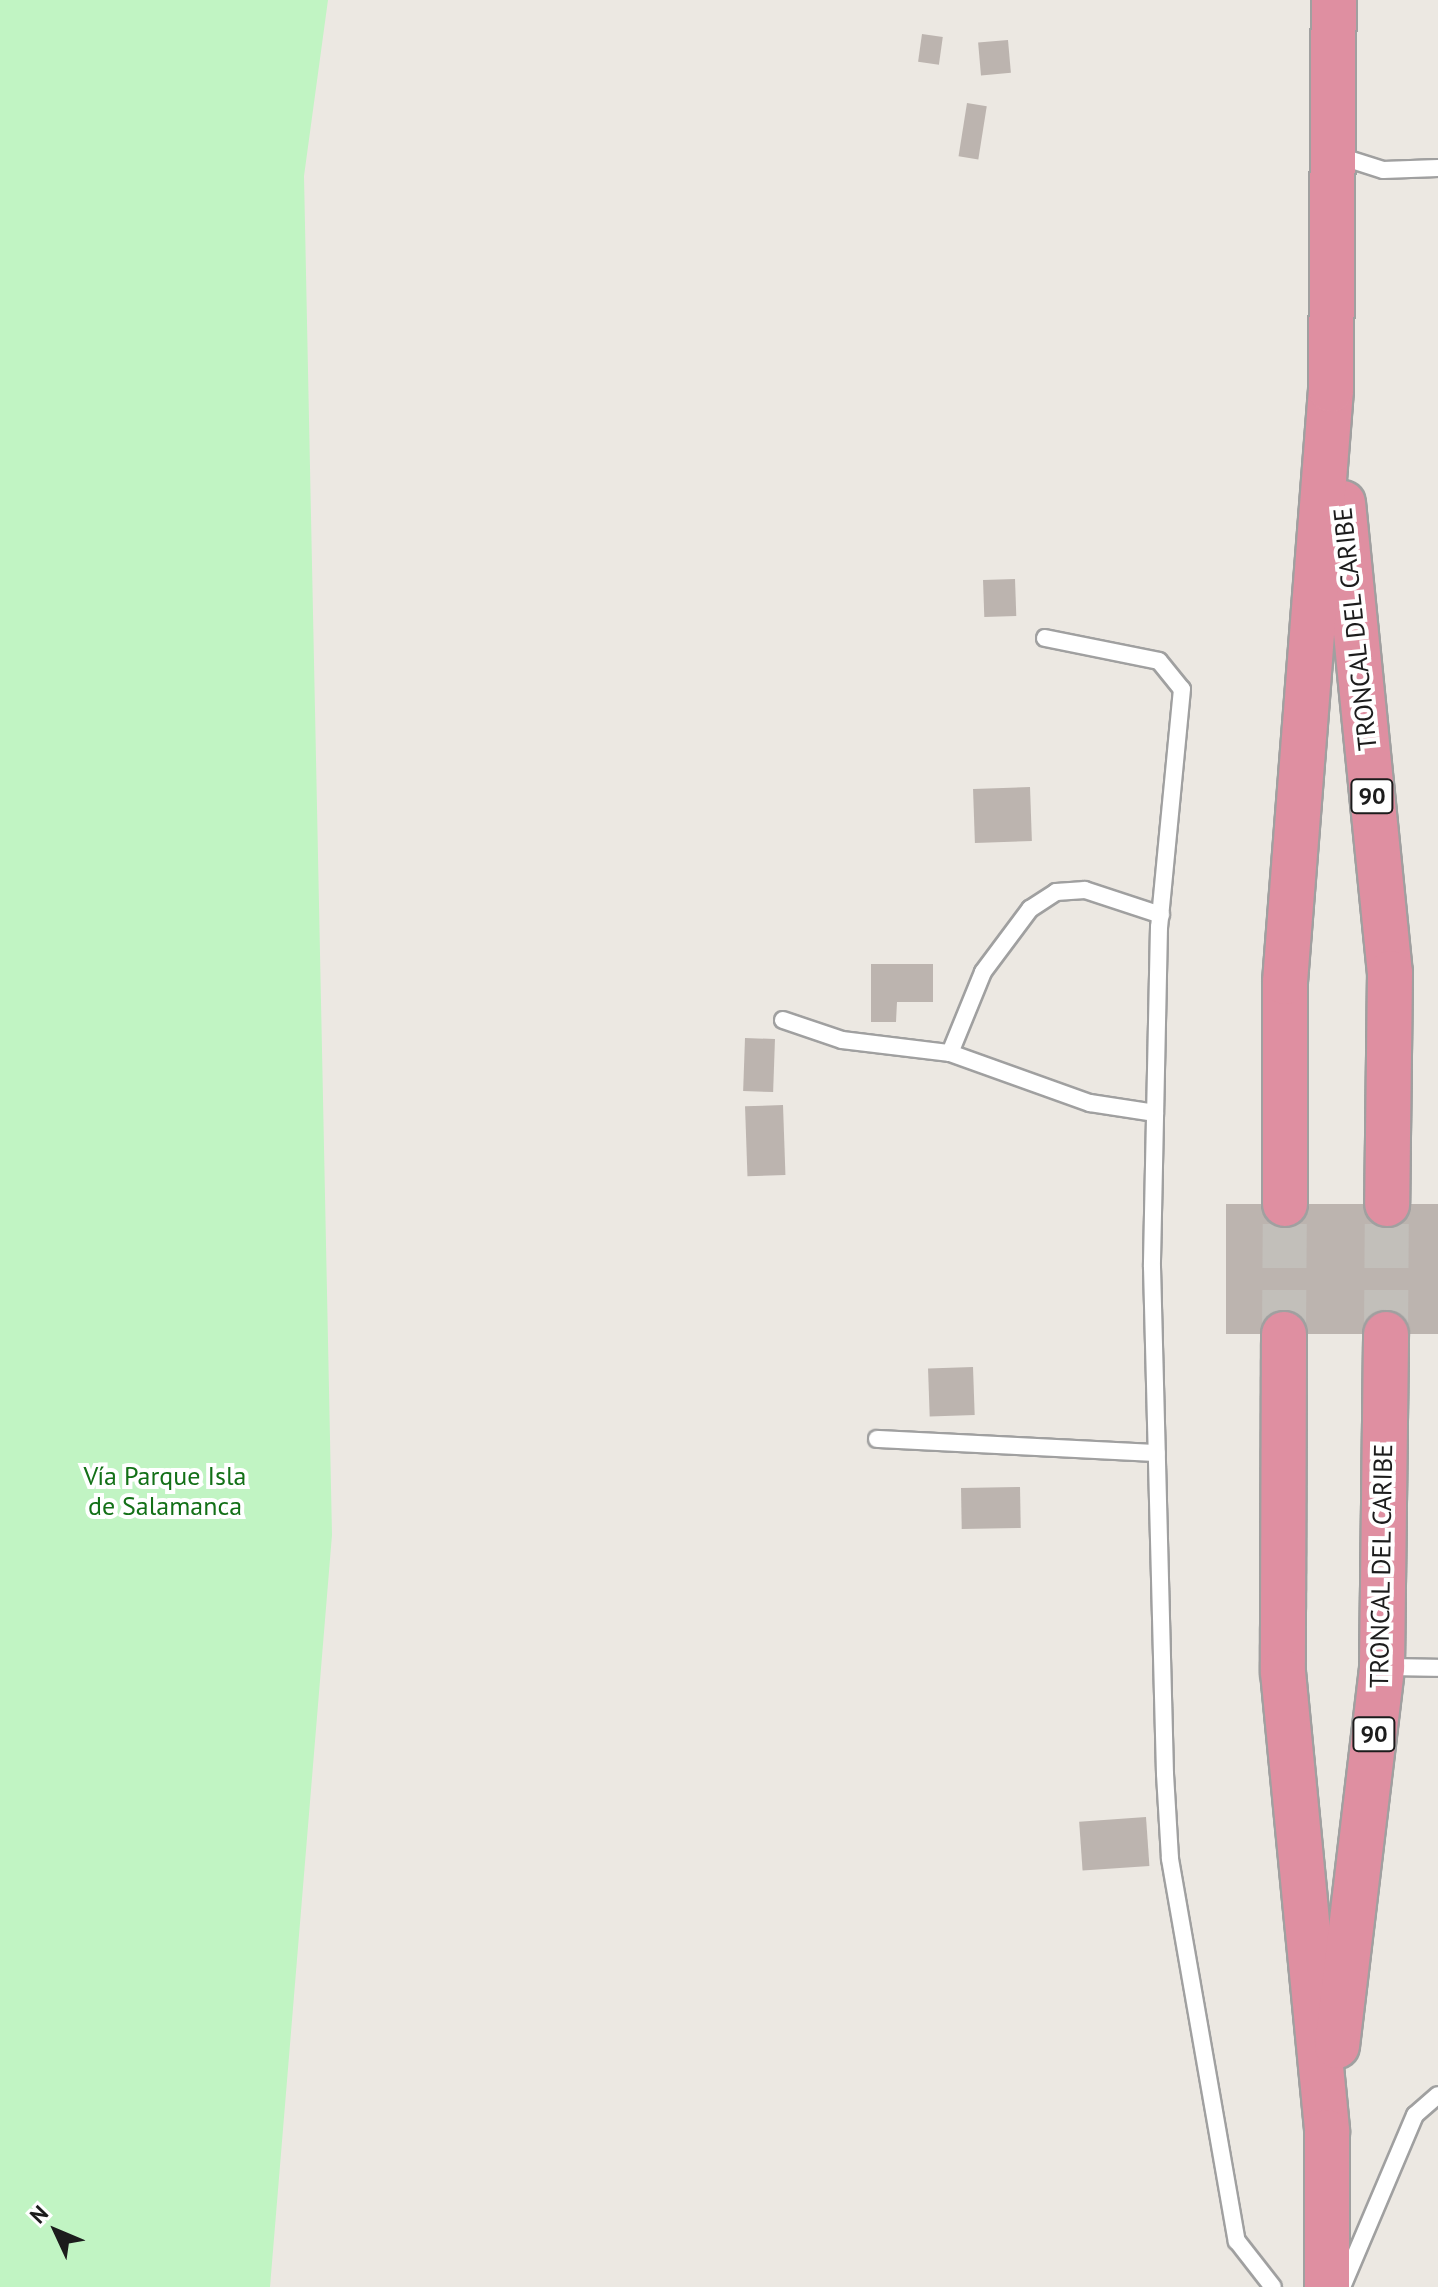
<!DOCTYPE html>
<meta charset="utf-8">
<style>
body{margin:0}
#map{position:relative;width:1438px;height:2287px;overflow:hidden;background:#ece8e2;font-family:"PT Sans",sans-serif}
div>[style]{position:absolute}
.park>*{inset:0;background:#c1f4c3}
.building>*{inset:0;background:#bcb4af;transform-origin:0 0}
.highway-tunnel>*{height:44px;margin-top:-22px;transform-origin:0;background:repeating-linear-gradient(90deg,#c2bfba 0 44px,transparent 0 66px)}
.roads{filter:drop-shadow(2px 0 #a0a0a0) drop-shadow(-2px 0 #a0a0a0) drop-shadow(0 2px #a0a0a0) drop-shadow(0 -2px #a0a0a0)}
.lane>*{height:16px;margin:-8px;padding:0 8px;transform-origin:8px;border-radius:8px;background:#fff}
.highway>*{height:44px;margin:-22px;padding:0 22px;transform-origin:22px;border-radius:22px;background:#df8fa1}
span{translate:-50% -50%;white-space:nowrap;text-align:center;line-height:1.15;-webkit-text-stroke:8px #fff;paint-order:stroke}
.shield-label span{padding:2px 6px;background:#fff;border:2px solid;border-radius:6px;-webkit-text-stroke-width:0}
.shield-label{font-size:24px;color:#1c1c1c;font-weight:700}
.street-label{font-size:26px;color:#1c1c1c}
.park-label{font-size:26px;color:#137017}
.north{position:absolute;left:16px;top:2191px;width:80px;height:80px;-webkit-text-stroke:6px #fff;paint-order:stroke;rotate:314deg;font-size:22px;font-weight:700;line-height:32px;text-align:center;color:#1c1c1c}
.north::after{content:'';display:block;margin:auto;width:28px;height:36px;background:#1c1c1c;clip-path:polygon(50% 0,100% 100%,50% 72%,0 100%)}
</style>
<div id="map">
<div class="park">
<div style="clip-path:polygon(0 0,328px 0,304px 176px,332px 1535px,270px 2287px,0 2287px)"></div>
</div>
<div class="building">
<div style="left:922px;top:34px;width:21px;height:28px;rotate:8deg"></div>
<div style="left:1008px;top:40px;width:33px;height:30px;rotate:85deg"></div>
<div style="left:967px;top:103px;width:20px;height:54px;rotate:9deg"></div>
<div style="left:1015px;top:579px;width:37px;height:32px;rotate:88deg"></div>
<div style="left:1030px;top:787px;width:54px;height:57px;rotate:88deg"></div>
<div style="clip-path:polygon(871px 964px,933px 964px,933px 1002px,897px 1002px,896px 1022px,871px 1022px)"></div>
<div style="left:745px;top:1038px;width:30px;height:53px;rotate:2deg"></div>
<div style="left:783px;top:1105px;width:70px;height:38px;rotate:88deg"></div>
<div style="left:1226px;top:1204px;width:212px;height:130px"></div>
<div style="left:973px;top:1367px;width:48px;height:45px;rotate:88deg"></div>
<div style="left:1020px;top:1487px;width:41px;height:59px;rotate:89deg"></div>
<div style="left:1146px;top:1817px;width:49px;height:67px;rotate:86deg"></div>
</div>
<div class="highway-tunnel">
<div style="left:1284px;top:1334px;width:130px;rotate:-89.6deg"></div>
<div style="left:1386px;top:1334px;width:130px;rotate:-89.6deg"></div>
</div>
<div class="roads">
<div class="lane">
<div style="left:1336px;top:155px;width:49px;rotate:17.7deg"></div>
<div style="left:1383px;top:170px;width:55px;rotate:-2.1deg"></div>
<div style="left:1045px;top:638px;width:116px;rotate:11.4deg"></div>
<div style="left:1159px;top:661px;width:36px;rotate:51deg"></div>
<div style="left:1182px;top:689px;width:239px;rotate:95.5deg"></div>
<div style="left:1159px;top:927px;width:340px;rotate:91.2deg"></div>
<div style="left:1152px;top:1267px;width:507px;rotate:88.53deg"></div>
<div style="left:1165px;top:1774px;width:85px;rotate:86.6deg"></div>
<div style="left:1170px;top:1859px;width:388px;rotate:80.1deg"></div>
<div style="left:1237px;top:2241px;width:58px;rotate:52deg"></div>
<div style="left:783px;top:1020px;width:62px;rotate:18.7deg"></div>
<div style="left:842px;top:1040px;width:109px;rotate:6.9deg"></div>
<div style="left:950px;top:1053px;width:149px;rotate:19.7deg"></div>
<div style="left:1090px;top:1103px;width:66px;rotate:8.7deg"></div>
<div style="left:950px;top:1053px;width:87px;rotate:-67.8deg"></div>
<div style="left:983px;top:972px;width:79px;rotate:-53.3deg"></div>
<div style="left:1030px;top:909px;width:31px;rotate:-33deg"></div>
<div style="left:1056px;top:892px;width:29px;rotate:-4deg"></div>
<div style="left:1085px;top:890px;width:80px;rotate:18.2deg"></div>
<div style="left:877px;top:1439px;width:280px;rotate:2.9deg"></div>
<div style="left:1383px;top:1667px;width:55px;rotate:1deg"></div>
<div style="left:1342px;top:2287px;width:187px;rotate:-67deg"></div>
<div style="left:1415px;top:2115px;width:30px;rotate:-41deg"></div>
</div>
<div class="highway">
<div style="left:1343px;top:503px;width:472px;rotate:84.3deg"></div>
<div style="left:1390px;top:973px;width:231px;rotate:90.7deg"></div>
<div style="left:1285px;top:1204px;width:222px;rotate:-90deg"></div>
<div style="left:1285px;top:982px;width:594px;rotate:-85.56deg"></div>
<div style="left:1331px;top:390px;width:390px;rotate:-89.6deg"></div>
<div style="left:1284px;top:1334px;width:338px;rotate:90.2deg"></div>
<div style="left:1283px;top:1672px;width:462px;rotate:84.5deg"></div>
<div style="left:1327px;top:2132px;width:155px;rotate:90deg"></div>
<div style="left:1337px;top:2046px;width:382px;rotate:-83.2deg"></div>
<div style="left:1382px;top:1667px;width:333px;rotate:-89.3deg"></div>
</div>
</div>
<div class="shield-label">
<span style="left:1372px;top:796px">90</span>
<span style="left:1374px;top:1734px">90</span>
</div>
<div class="street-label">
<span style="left:1355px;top:629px;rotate:-96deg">TRONCAL DEL CARIBE</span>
<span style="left:1381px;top:1566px;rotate:-89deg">TRONCAL DEL CARIBE</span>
</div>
<div class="park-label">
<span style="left:165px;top:1491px">Vía Parque Isla<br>de Salamanca</span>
</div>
<div class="north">N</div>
</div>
